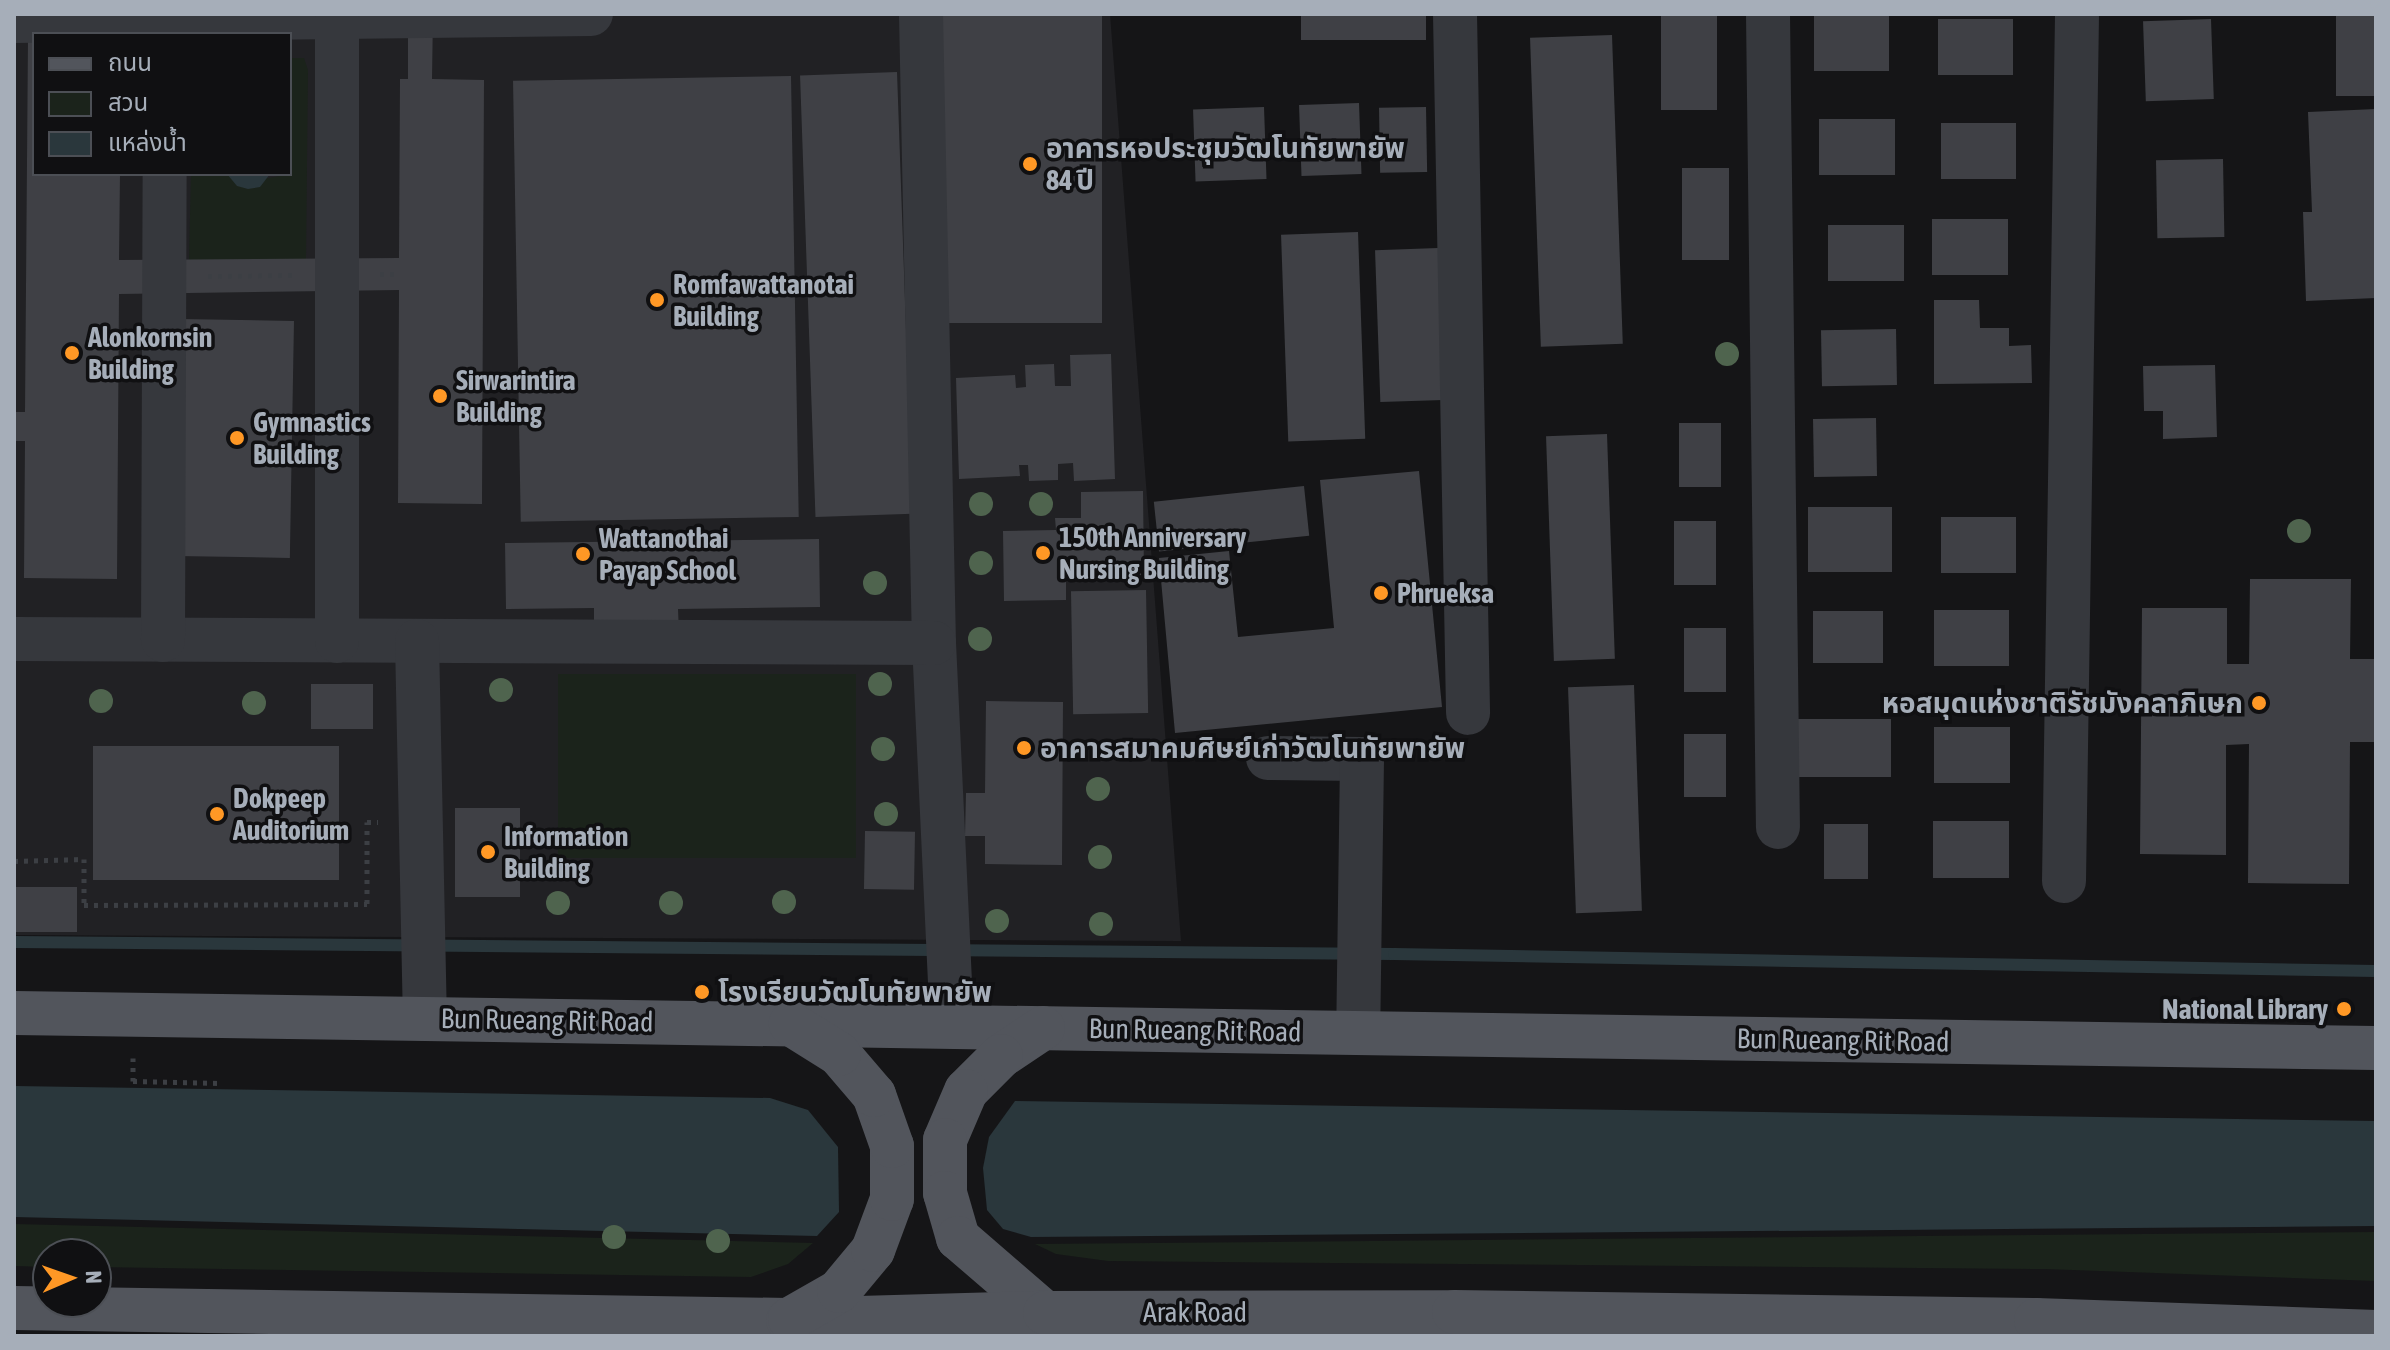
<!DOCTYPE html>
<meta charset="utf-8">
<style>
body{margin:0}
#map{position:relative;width:2390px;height:1350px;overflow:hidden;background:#151517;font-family:"Asap Condensed","Noto Sans Thai",sans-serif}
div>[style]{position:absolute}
.built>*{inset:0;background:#212124}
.green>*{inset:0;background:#1b231b;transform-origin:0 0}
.water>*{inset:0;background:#2a373c}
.stream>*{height:12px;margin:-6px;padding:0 6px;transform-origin:6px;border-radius:6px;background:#2a373c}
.building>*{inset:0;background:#3f4045;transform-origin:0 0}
.path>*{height:5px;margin-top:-2.5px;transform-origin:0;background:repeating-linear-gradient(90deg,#3c3f44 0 4px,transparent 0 10px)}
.minor>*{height:44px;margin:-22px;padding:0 22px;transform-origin:22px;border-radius:22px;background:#36383d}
.major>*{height:44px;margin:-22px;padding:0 22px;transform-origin:22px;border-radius:22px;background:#52555c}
.trees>*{width:24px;height:24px;margin:-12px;border-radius:50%;background:#4f644e}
.dots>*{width:22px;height:22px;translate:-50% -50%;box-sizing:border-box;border:4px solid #101012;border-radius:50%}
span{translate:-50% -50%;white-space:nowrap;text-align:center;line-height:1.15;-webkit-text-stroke:7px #101012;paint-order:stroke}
.poi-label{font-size:28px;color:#a6aeb9;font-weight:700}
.left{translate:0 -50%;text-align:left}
.right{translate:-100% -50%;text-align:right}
.street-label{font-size:28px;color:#a6aeb9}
.frame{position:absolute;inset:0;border:16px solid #a6aeb9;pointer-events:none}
.legend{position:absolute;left:32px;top:32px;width:260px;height:144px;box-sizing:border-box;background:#101012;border:2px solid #4c4f55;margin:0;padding:10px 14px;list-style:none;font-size:24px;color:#a6aeb9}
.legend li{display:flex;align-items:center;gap:16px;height:40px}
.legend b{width:40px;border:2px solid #4c4f55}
.north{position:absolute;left:32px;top:1238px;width:80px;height:80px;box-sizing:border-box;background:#101012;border:2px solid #4c4f55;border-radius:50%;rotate:88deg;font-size:22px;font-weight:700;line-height:32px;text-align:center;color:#a6aeb9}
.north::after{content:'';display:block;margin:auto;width:28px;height:36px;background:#ff9825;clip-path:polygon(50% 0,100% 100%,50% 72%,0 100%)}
</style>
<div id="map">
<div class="built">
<div style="clip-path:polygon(evenodd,14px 14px,1110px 14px,1181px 941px,14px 935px,14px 14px,34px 34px,290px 34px,290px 174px,34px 174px,34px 34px)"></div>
</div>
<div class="green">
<div style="clip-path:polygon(290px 58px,304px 58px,308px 70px,306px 259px,189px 260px,191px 174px,269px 178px,290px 174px)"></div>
<div style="left:558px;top:674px;width:298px;height:184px"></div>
<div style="clip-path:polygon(14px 1224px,813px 1243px,788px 1264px,751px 1277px,96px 1267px,96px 1254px,48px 1254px,48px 1267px,14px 1266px)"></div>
<div style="clip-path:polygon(2376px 1232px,2376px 1281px,2045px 1269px,1108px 1261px,1056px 1254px,1035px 1244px)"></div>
</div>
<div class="water">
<div style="clip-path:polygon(227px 174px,270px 174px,260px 187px,248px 189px,237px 186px)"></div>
<div style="clip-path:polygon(14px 1086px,770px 1098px,808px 1110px,838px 1147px,839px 1212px,817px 1236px,14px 1217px)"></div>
<div style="clip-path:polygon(1015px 1101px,2376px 1121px,2376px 1226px,1031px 1237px,1003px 1229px,987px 1210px,983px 1168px,989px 1137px)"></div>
</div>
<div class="stream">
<div style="left:14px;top:942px;width:1380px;rotate:0.5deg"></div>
<div style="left:1394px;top:954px;width:982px;rotate:0.99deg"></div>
</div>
<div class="building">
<div style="clip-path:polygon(408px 14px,433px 14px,432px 79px,484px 80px,482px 504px,398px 503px,399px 290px,119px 294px,117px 579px,24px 578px,25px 441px,14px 441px,14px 412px,25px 412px,28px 37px,34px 37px,34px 174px,120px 174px,119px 260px,399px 258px,400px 79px,408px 79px)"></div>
<div style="left:941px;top:14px;width:161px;height:309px"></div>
<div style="left:1301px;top:14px;width:125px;height:26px"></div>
<div style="left:1661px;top:14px;width:56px;height:96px"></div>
<div style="left:2336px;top:14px;width:40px;height:82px"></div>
<div style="left:1889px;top:15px;width:56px;height:75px;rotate:90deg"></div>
<div style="left:1938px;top:19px;width:75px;height:56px"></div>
<div style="left:2211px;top:19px;width:80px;height:68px;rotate:88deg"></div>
<div style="left:1612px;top:35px;width:309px;height:82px;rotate:88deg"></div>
<div style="left:897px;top:72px;width:442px;height:97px;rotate:88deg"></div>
<div style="left:791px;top:76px;width:441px;height:278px;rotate:89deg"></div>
<div style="left:1359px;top:103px;width:71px;height:60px;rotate:88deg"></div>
<div style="left:1264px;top:107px;width:72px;height:71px;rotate:88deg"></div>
<div style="left:1426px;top:107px;width:65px;height:47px;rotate:89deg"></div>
<div style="clip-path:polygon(2376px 109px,2376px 298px,2306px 301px,2303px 212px,2312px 212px,2308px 112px)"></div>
<div style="left:1895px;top:119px;width:56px;height:76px;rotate:90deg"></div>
<div style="left:1941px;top:123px;width:75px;height:56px"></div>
<div style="left:2223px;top:159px;width:78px;height:67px;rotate:89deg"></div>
<div style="left:1682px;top:168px;width:47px;height:92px"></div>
<div style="left:1932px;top:219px;width:76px;height:56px"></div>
<div style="left:1828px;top:225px;width:76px;height:56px"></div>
<div style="left:1358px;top:232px;width:207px;height:77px;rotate:88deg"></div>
<div style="left:1438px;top:248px;width:152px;height:63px;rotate:88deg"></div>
<div style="clip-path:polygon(1934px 300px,1979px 300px,1980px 328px,2009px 328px,2009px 346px,2031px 345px,2032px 383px,1934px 384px)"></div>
<div style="left:180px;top:319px;width:114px;height:237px;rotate:1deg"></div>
<div style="left:1896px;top:329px;width:56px;height:75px;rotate:89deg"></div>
<div style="clip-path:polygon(1111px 354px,1115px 479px,1074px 481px,1073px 463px,1058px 464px,1058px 480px,1029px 481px,1028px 465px,1019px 465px,1020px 476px,959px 479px,956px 378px,1015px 375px,1016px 388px,1026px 387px,1025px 365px,1054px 364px,1055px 386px,1071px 386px,1070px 355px)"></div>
<div style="clip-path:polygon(2215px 365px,2217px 437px,2163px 439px,2163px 411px,2144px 411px,2143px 366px)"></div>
<div style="left:1876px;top:418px;width:58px;height:63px;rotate:89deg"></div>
<div style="left:1679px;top:423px;width:42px;height:64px"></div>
<div style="left:1607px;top:434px;width:225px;height:61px;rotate:88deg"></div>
<div style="clip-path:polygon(1419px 471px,1442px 707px,1175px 733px,1159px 558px,1229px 551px,1238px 637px,1334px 628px,1320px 480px)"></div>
<div style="left:1304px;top:486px;width:50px;height:151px;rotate:84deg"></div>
<div style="clip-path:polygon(1143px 491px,1144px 575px,1066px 576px,1066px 600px,1004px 601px,1003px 531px,1056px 530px,1055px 518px,1081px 518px,1081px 492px)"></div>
<div style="left:1808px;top:507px;width:84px;height:65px"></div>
<div style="left:1941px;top:517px;width:75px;height:56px"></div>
<div style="left:1674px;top:521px;width:42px;height:64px"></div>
<div style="clip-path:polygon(819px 539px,820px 607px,678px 609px,679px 633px,594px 634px,594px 608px,506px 609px,505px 543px)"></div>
<div style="clip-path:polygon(2250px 579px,2351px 579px,2350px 659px,2376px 659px,2376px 742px,2350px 742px,2349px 884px,2248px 883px,2249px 744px,2226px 745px,2226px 855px,2140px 854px,2142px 608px,2227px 608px,2227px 664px,2249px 664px)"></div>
<div style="left:1146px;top:590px;width:123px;height:75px;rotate:89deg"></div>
<div style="left:1934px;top:610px;width:75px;height:56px"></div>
<div style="left:1883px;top:611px;width:52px;height:70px;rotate:90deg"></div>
<div style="left:1684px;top:628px;width:42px;height:64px"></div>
<div style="left:373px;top:684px;width:45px;height:62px;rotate:90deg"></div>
<div style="left:1634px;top:685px;width:226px;height:66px;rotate:88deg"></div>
<div style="clip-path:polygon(986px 701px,1063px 702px,1062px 865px,985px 864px,985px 836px,965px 836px,966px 793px,985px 793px)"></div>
<div style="left:1891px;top:719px;width:58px;height:101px;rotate:90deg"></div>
<div style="left:2010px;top:727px;width:56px;height:76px;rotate:90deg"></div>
<div style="left:1684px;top:734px;width:42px;height:63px"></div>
<div style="left:339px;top:746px;width:134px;height:246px;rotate:90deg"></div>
<div style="left:455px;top:808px;width:65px;height:89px"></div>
<div style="left:1933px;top:821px;width:76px;height:57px"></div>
<div style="left:1824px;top:824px;width:44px;height:55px"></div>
<div style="left:865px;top:831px;width:50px;height:58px;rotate:1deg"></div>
<div style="left:77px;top:887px;width:45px;height:63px;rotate:90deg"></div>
</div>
<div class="path">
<div style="left:380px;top:274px;width:19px"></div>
<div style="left:208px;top:276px;width:86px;rotate:-0.7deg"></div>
<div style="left:14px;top:861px;width:70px;rotate:-1.6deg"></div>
<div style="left:84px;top:859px;width:46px;rotate:90deg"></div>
<div style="left:84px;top:905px;width:283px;rotate:-0.2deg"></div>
<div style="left:367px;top:904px;width:82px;rotate:-90deg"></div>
<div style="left:367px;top:822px;width:11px"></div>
<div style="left:133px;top:1058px;width:23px;rotate:90deg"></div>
<div style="left:133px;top:1081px;width:87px;rotate:1.3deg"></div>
</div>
<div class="minor">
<div style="left:921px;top:14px;width:629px;rotate:88.82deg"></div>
<div style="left:934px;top:643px;width:384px;rotate:87.3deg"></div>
<div style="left:1455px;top:14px;width:699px;rotate:88.93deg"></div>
<div style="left:1768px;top:14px;width:813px;rotate:89.3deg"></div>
<div style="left:14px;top:21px;width:577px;rotate:-0.7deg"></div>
<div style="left:14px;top:639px;width:920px;rotate:0.25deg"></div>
<div style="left:163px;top:640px;width:466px;rotate:-89.8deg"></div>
<div style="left:337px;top:641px;width:624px;rotate:-90deg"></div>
<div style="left:417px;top:641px;width:378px;rotate:88.8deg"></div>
<div style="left:1268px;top:758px;width:94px;rotate:0.6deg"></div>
<div style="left:1362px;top:759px;width:274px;rotate:90.8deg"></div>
<div style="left:2064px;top:881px;width:867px;rotate:-89.14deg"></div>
</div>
<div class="major">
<div style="left:14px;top:1013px;width:2362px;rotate:0.85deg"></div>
<div style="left:1043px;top:1028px;width:50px;rotate:146.3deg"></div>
<div style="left:1001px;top:1056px;width:49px;rotate:135deg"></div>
<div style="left:966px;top:1091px;width:53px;rotate:113.2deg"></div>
<div style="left:945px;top:1140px;width:53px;rotate:90deg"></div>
<div style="left:945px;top:1193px;width:47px;rotate:73.9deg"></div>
<div style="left:958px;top:1238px;width:115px;rotate:40.8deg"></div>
<div style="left:14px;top:1308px;width:774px;rotate:0.89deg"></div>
<div style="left:788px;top:1320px;width:257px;rotate:-1.6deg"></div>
<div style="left:1045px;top:1313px;width:409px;rotate:-0.1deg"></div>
<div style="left:1454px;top:1312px;width:582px;rotate:0.79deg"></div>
<div style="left:2036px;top:1320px;width:340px;rotate:2deg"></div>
<div style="left:790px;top:1319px;width:56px;rotate:-29.7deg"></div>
<div style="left:839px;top:1291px;width:53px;rotate:-50.3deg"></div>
<div style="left:873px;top:1250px;width:54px;rotate:-69.6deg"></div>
<div style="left:892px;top:1199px;width:53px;rotate:-90deg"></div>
<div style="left:892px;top:1146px;width:54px;rotate:-109.4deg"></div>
<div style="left:874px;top:1095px;width:54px;rotate:-130.5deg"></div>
<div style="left:839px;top:1054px;width:57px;rotate:-148deg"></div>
</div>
<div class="trees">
<div style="left:1727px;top:354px"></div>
<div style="left:981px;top:504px"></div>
<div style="left:1041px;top:504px"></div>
<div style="left:2299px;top:531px"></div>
<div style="left:981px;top:563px"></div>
<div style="left:875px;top:583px"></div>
<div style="left:980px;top:639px"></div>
<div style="left:880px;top:684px"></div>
<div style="left:501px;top:690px"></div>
<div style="left:101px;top:701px"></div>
<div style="left:254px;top:703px"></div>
<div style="left:883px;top:749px"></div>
<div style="left:1098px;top:789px"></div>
<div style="left:886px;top:814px"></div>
<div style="left:1100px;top:857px"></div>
<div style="left:784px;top:902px"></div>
<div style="left:558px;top:903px"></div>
<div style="left:671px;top:903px"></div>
<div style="left:997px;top:921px"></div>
<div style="left:1101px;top:924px"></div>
<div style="left:614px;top:1237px"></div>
<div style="left:718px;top:1241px"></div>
</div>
<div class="dots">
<div style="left:1030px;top:164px;background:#ff9825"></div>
<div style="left:657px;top:300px;background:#ff9825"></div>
<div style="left:72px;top:353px;background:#ff9825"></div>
<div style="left:440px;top:396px;background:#ff9825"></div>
<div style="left:237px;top:438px;background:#ff9825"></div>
<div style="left:1043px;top:553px;background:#ff9825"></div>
<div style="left:583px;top:554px;background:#ff9825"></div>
<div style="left:1381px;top:593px;background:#ff9825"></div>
<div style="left:2259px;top:703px;background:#ff9825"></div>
<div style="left:1024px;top:748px;background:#ff9825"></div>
<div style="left:217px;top:814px;background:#ff9825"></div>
<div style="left:488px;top:852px;background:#ff9825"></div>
<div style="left:702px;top:992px;background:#ff9825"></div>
<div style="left:2344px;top:1009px;background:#ff9825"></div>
</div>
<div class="poi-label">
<span class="left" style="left:1046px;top:164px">อาคารหอประชุมวัฒโนทัยพายัพ<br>84 ปี</span>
<span class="left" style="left:673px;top:300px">Romfawattanotai<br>Building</span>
<span class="left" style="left:88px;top:353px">Alonkornsin<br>Building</span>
<span class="left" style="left:456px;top:396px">Sirwarintira<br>Building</span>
<span class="left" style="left:253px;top:438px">Gymnastics<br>Building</span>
<span class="left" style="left:1059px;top:553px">150th Anniversary<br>Nursing Building</span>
<span class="left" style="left:599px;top:554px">Wattanothai<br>Payap School</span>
<span class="left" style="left:1397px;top:593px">Phrueksa</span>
<span class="right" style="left:2243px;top:703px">หอสมุดแห่งชาติรัชมังคลาภิเษก</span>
<span class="left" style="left:1040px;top:748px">อาคารสมาคมศิษย์เก่าวัฒโนทัยพายัพ</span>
<span class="left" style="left:233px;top:814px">Dokpeep<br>Auditorium</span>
<span class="left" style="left:504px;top:852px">Information<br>Building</span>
<span class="left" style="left:718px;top:992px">โรงเรียนวัฒโนทัยพายัพ</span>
<span class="right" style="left:2328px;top:1009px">National Library</span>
</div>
<div class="street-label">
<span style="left:547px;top:1020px;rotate:1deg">Bun Rueang Rit Road</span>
<span style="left:1195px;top:1030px;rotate:1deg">Bun Rueang Rit Road</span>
<span style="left:1843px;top:1040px;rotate:1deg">Bun Rueang Rit Road</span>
<span style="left:1195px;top:1312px">Arak Road</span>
</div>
<div class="frame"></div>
<ul class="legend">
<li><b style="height:10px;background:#52555c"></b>ถนน</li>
<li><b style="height:22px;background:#1b231b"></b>สวน</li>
<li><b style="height:22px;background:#2a373c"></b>แหล่งน้ำ</li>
</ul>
<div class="north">N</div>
</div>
